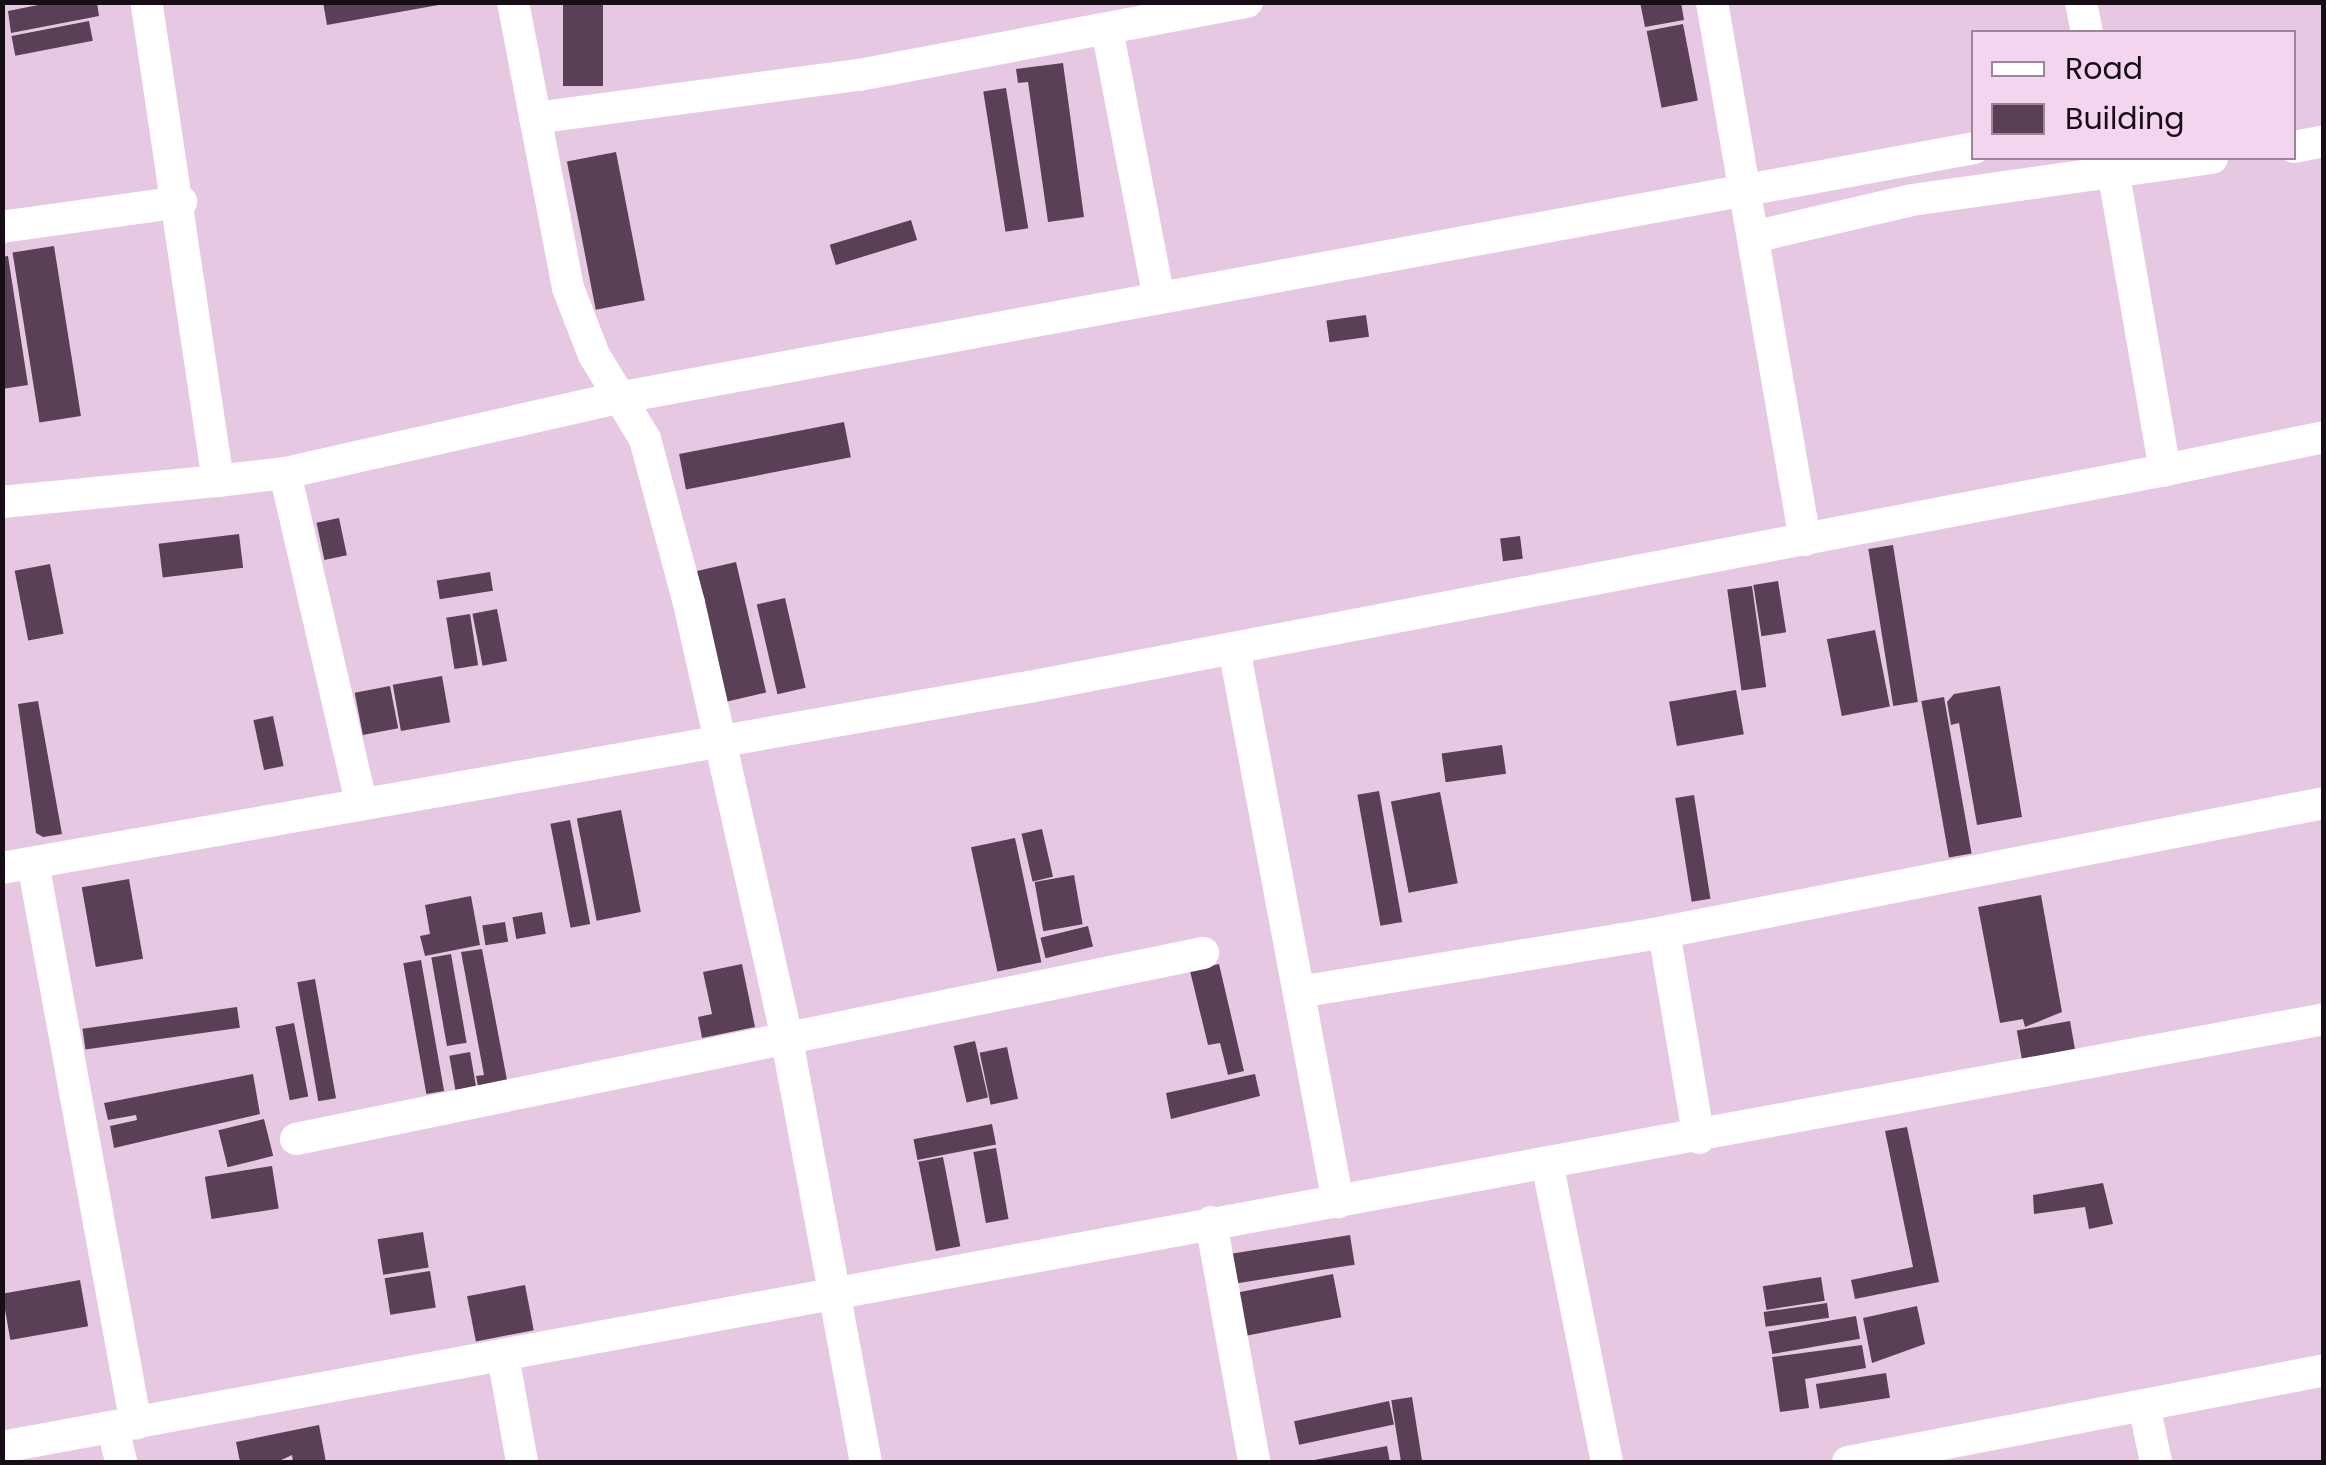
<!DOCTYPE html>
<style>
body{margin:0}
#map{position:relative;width:2326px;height:1465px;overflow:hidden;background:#e7c8e3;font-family:Poppins,sans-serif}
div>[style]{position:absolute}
.building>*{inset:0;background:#5a4057;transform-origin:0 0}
.street>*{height:32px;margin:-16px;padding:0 16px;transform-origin:16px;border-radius:16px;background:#fff}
span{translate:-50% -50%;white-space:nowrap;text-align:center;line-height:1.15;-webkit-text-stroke:10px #f4d5f0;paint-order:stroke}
.frame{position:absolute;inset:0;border:5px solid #170d16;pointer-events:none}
.legend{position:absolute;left:1971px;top:30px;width:325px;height:130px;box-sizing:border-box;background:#f4d5f0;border:2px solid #9c8599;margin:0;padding:12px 18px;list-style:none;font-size:30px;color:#170d16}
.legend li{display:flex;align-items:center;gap:20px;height:50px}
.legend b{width:50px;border:2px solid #9c8599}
</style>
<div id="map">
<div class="building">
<div style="clip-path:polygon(53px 2px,97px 2px,99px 16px,11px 33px,8px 11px)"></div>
<div style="clip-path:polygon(323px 2px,444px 2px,444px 4px,327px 25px)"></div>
<div style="left:563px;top:2px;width:40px;height:84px"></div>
<div style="clip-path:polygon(1640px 2px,1681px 2px,1684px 20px,1645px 27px)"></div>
<div style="left:89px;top:21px;width:20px;height:79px;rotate:79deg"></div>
<div style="left:1683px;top:24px;width:78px;height:37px;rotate:79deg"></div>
<div style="clip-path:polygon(1063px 63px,1084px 217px,1048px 222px,1028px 82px,1018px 83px,1016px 69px)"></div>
<div style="left:1006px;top:88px;width:142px;height:23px;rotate:81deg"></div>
<div style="left:616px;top:152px;width:151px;height:50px;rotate:79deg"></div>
<div style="left:911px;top:220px;width:21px;height:85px;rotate:73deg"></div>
<div style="left:54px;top:246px;width:172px;height:42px;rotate:81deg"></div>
<div style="clip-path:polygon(8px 256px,28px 385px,2px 389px,2px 257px)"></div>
<div style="left:1366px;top:315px;width:22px;height:40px;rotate:82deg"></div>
<div style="left:844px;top:422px;width:36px;height:168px;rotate:79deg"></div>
<div style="left:339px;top:518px;width:38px;height:23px;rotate:78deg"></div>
<div style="left:239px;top:534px;width:34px;height:81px;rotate:83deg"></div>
<div style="left:1520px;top:536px;width:23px;height:20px;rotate:83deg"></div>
<div style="left:1893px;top:545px;width:159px;height:25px;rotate:81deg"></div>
<div style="left:736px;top:562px;width:134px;height:40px;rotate:77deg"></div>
<div style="left:50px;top:564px;width:71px;height:36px;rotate:79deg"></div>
<div style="left:490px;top:572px;width:19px;height:54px;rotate:81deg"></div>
<div style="left:1778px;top:581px;width:52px;height:25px;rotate:81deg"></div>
<div style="left:1752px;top:586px;width:102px;height:25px;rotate:82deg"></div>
<div style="left:785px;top:598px;width:92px;height:29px;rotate:77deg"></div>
<div style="left:497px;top:609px;width:53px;height:25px;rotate:79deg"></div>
<div style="left:470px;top:614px;width:52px;height:24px;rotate:81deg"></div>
<div style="left:1875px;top:630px;width:78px;height:49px;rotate:79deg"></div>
<div style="left:442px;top:676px;width:47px;height:50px;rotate:80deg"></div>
<div style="left:390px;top:686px;width:43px;height:36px;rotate:79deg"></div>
<div style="clip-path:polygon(2000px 686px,2022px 817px,1977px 825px,1959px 723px,1951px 725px,1947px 702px,1954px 694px)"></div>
<div style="left:1736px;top:690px;width:45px;height:68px;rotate:80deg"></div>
<div style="left:1944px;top:697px;width:159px;height:23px;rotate:80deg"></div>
<div style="clip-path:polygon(38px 701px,62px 834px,43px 837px,36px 833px,18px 704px)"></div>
<div style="left:273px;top:716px;width:51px;height:20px;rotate:78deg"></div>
<div style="left:1502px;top:745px;width:29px;height:61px;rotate:82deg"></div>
<div style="left:1379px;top:791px;width:133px;height:22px;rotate:80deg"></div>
<div style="left:1440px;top:792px;width:93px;height:50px;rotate:79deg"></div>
<div style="left:1694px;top:795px;width:105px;height:19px;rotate:81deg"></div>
<div style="left:621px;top:810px;width:104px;height:45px;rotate:79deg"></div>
<div style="left:570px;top:820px;width:106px;height:20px;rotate:79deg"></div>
<div style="left:1042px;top:829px;width:49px;height:21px;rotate:77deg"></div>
<div style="left:1015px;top:838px;width:127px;height:45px;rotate:78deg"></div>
<div style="left:1074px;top:875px;width:50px;height:40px;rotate:80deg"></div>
<div style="left:129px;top:879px;width:81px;height:48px;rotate:80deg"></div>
<div style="clip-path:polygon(2041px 895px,2062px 1012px,2025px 1027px,2023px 1019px,2000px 1023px,1978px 907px)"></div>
<div style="clip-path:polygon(471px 896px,480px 945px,425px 956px,420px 936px,430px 934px,425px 905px)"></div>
<div style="left:542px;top:912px;width:22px;height:30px;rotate:80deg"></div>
<div style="left:505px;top:922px;width:20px;height:23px;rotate:81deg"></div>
<div style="left:1088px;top:926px;width:21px;height:49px;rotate:76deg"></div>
<div style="clip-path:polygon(482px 949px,507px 1080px,478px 1086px,476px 1076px,484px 1075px,461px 952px)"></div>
<div style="left:451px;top:954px;width:90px;height:20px;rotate:80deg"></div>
<div style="left:421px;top:960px;width:133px;height:18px;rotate:80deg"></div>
<div style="clip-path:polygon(742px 964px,755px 1027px,702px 1038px,698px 1017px,712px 1014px,703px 972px)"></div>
<div style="clip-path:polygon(1219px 964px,1244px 1071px,1228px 1075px,1220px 1043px,1208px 1045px,1190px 971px)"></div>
<div style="left:315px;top:979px;width:121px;height:18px;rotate:80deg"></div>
<div style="left:237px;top:1007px;width:21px;height:156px;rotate:82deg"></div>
<div style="left:2070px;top:1021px;width:29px;height:54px;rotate:80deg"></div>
<div style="left:294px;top:1023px;width:75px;height:19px;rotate:79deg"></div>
<div style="left:975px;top:1041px;width:58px;height:22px;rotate:77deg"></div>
<div style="left:1007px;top:1047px;width:53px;height:28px;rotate:78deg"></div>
<div style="left:470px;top:1052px;width:35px;height:21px;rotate:80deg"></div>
<div style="clip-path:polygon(253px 1074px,260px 1114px,114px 1148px,110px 1126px,137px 1120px,136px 1115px,108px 1120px,104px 1103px)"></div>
<div style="clip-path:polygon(1255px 1074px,1260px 1096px,1171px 1119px,1166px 1093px)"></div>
<div style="left:264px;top:1119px;width:38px;height:47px;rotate:76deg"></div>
<div style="left:992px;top:1124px;width:21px;height:80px;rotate:79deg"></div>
<div style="clip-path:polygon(1907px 1127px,1939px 1282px,1855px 1299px,1851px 1280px,1913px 1267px,1885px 1131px)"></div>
<div style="left:996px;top:1148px;width:72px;height:23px;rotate:80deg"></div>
<div style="left:943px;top:1157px;width:91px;height:25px;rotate:79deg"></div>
<div style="left:272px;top:1166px;width:43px;height:68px;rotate:81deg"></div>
<div style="clip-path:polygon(2103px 1183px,2113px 1224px,2089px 1229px,2085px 1207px,2034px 1214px,2033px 1195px)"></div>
<div style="left:423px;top:1232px;width:36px;height:46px;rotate:81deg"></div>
<div style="left:1350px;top:1235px;width:30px;height:125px;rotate:81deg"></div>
<div style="left:430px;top:1271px;width:37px;height:46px;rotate:81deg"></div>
<div style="left:1333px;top:1274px;width:44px;height:101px;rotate:79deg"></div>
<div style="left:1821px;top:1277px;width:24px;height:59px;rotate:81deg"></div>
<div style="left:80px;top:1280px;width:47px;height:79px;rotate:80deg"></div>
<div style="left:525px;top:1285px;width:46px;height:59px;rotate:79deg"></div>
<div style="left:1827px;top:1303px;width:15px;height:64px;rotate:82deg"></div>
<div style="clip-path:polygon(1917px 1306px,1925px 1344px,1872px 1363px,1863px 1318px)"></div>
<div style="left:1856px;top:1316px;width:23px;height:89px;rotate:80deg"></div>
<div style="clip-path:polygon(1862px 1345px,1866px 1368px,1805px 1379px,1809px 1408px,1780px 1412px,1772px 1357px)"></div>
<div style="left:1886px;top:1373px;width:25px;height:71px;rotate:81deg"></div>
<div style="left:1412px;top:1397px;width:66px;height:21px;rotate:81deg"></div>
<div style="left:1389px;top:1401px;width:24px;height:97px;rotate:78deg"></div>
<div style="clip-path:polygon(319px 1425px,326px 1462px,293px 1462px,292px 1455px,277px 1462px,240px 1462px,236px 1442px)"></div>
<div style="clip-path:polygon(1387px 1446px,1390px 1462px,1309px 1462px,1309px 1461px)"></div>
</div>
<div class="street">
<div style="left:513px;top:2px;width:291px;rotate:79.1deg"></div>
<div style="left:568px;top:288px;width:72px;rotate:68.8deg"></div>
<div style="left:594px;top:355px;width:98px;rotate:58.7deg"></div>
<div style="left:645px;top:439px;width:170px;rotate:75deg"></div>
<div style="left:689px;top:603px;width:443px;rotate:77.3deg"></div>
<div style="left:786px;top:1035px;width:434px;rotate:79.4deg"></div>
<div style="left:1712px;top:2px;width:546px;rotate:80.19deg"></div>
<div style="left:2081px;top:2px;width:31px;rotate:79deg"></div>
<div style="left:1107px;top:29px;width:274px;rotate:79.1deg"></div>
<div style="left:535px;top:118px;width:327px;rotate:-7.6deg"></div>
<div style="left:859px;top:75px;width:395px;rotate:-10.7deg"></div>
<div style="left:2294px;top:147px;width:31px;rotate:-11deg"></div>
<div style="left:2111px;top:158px;width:317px;rotate:80.2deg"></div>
<div style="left:2165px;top:470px;width:162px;rotate:-11.7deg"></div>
<div style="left:2px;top:227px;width:181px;rotate:-8deg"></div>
<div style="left:1753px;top:237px;width:163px;rotate:-13.1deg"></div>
<div style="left:1912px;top:200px;width:303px;rotate:-8deg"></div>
<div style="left:285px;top:473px;width:339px;rotate:77deg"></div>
<div style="left:218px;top:481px;width:67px;rotate:-6.8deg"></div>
<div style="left:285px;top:473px;width:346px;rotate:-12.7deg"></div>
<div style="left:623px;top:397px;width:1374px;rotate:-10.44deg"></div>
<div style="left:2px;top:502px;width:217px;rotate:-5.6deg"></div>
<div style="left:218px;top:481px;width:484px;rotate:-98.5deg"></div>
<div style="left:1234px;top:648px;width:564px;rotate:79.37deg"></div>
<div style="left:33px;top:863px;width:570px;rotate:79.6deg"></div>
<div style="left:2px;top:868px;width:1043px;rotate:-10deg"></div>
<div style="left:1029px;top:687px;width:1157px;rotate:-10.81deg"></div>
<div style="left:1664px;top:932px;width:209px;rotate:80.4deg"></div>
<div style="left:1299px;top:992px;width:370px;rotate:-9.3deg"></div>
<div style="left:1664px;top:932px;width:672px;rotate:-11.06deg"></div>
<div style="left:296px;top:1139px;width:926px;rotate:-11.59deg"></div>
<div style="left:1548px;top:1167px;width:301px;rotate:78.7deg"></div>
<div style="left:1211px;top:1222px;width:244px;rotate:79.8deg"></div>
<div style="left:503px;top:1356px;width:108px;rotate:79.8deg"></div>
<div style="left:2144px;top:1405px;width:58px;rotate:78.1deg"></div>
<div style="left:113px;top:1429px;width:34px;rotate:76deg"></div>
<div style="left:2px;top:1447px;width:2361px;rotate:-10.44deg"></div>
<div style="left:1848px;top:1462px;width:485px;rotate:-10.9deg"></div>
</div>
<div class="frame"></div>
<ul class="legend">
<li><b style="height:12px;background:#fff"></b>Road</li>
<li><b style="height:28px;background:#5a4057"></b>Building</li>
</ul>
</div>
